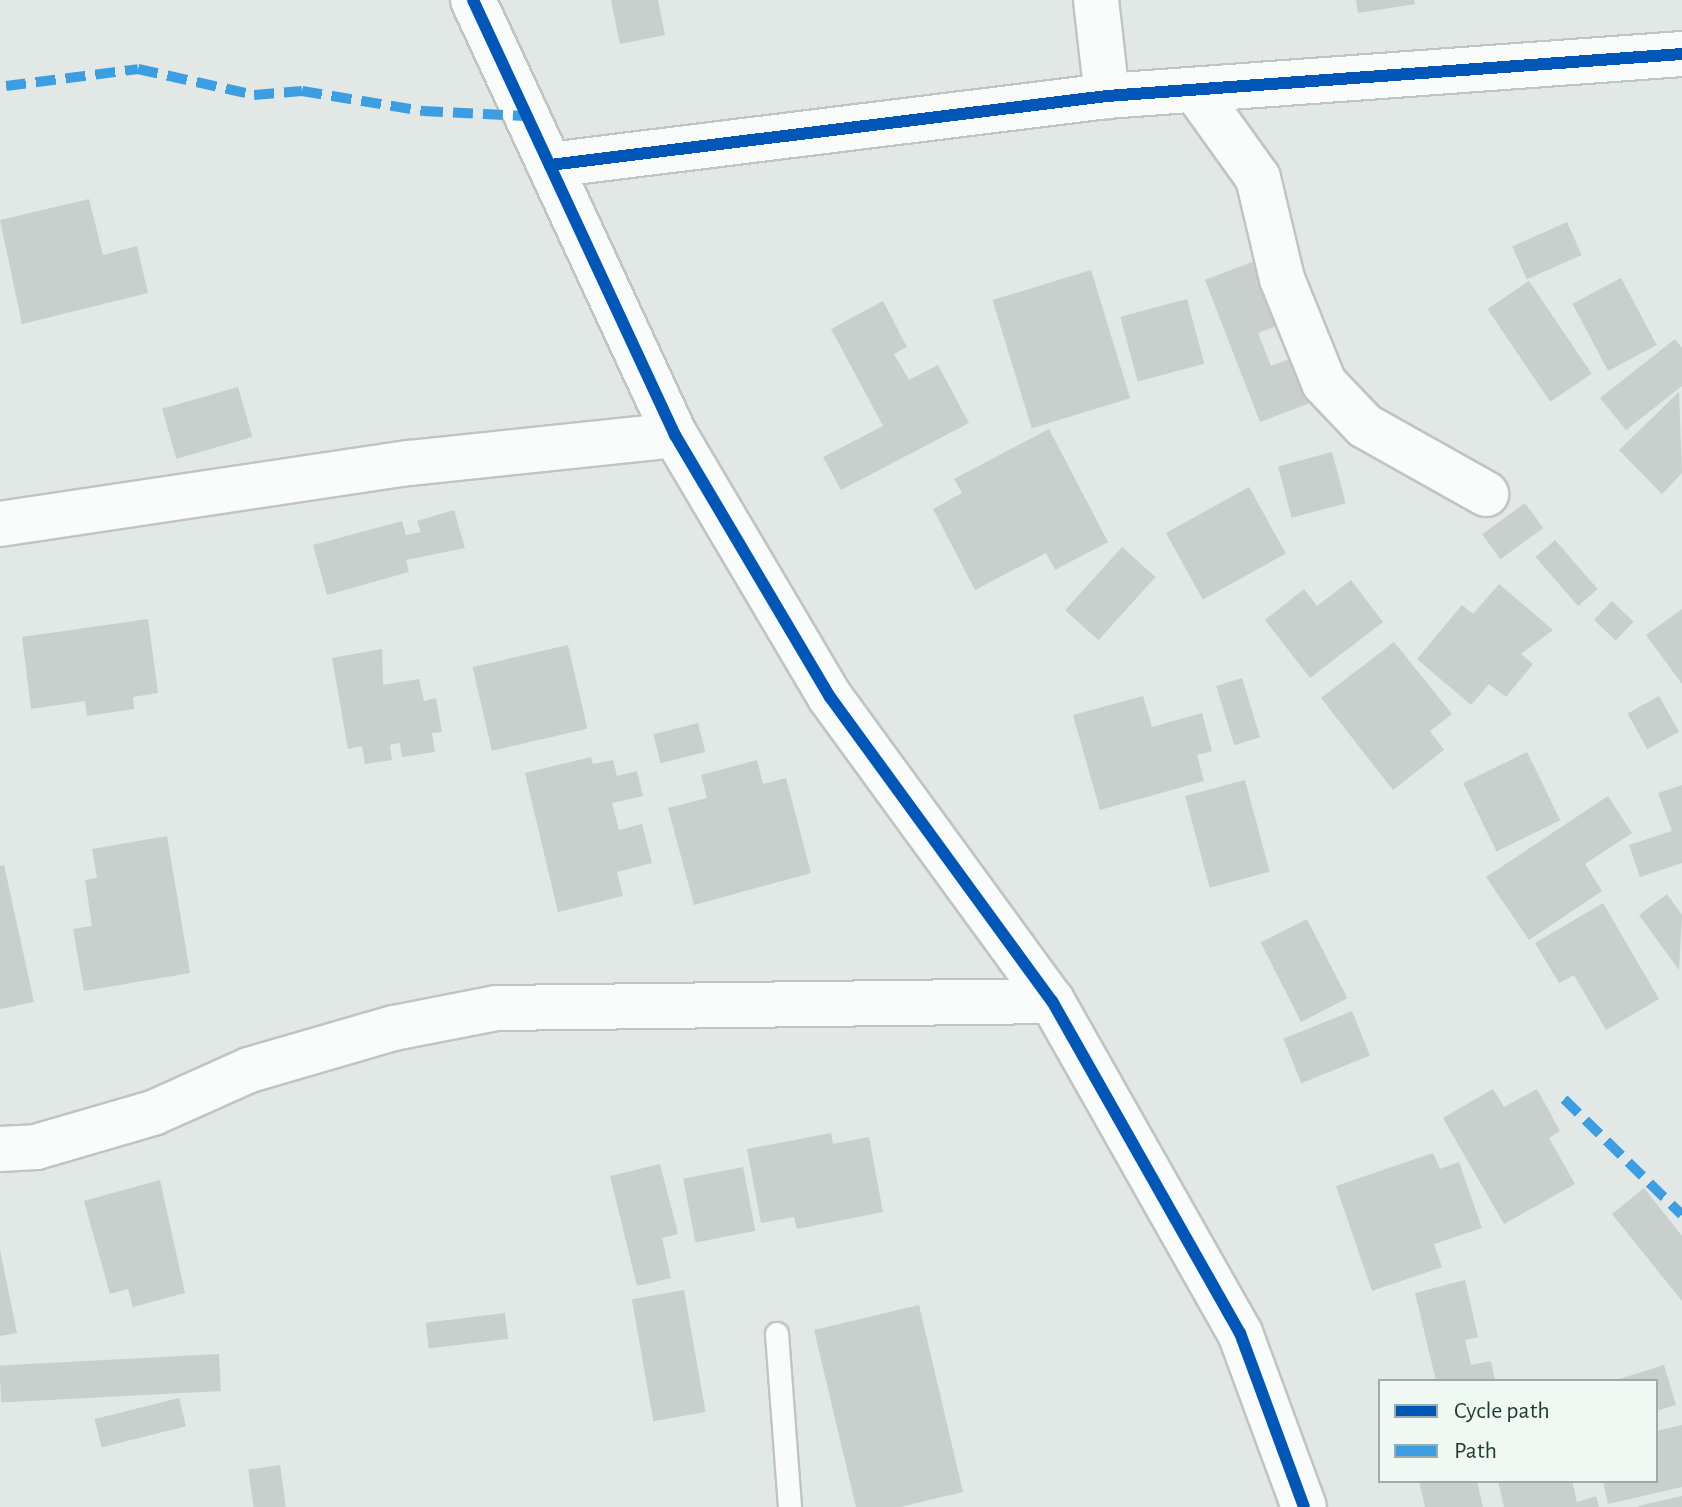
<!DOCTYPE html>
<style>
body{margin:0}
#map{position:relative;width:1682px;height:1507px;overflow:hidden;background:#e1e8e5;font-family:"Alegreya Sans",sans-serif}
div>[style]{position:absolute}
.building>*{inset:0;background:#c8cfcc;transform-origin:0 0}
.roads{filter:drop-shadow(2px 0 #bec5c2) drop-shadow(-2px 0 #bec5c2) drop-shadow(0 2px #bec5c2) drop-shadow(0 -2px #bec5c2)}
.lane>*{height:22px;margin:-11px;padding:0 11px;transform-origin:11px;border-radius:11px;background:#fafcfb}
.street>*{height:44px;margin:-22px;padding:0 22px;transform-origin:22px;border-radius:22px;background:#fafcfb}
.quiet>*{height:10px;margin-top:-5px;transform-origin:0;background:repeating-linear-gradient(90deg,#3c9ee2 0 20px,transparent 0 30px)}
.cycleway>*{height:12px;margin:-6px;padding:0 6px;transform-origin:6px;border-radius:6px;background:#0057b8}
span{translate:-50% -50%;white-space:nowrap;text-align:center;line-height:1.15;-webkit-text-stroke:6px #eff8f3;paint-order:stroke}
.legend{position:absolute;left:1378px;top:1379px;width:280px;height:104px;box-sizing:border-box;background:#eff8f3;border:2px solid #9bada6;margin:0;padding:10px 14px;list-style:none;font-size:24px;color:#1e3c33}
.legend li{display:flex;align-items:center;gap:16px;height:40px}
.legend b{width:40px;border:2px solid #9bada6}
</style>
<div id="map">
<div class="building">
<div style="clip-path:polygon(611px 0,658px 0,665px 35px,620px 44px)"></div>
<div style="clip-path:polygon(1356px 0,1414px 0,1415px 4px,1358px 13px)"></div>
<div style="clip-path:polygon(89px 199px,103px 255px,137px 246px,148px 293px,22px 324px,0 220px)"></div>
<div style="left:1567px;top:222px;width:36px;height:60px;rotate:66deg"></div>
<div style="clip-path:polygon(1263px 258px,1287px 322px,1258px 333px,1271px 366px,1295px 357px,1312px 402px,1260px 422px,1205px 280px)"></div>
<div style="left:1091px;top:270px;width:134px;height:103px;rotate:73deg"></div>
<div style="left:1621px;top:278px;width:76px;height:55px;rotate:62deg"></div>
<div style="left:1529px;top:281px;width:112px;height:50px;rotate:56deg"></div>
<div style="left:1187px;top:299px;width:67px;height:69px;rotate:75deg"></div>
<div style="clip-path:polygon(883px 301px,907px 347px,894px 354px,909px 380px,938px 365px,969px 423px,841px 490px,823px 457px,883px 426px,831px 329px)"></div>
<div style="clip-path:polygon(1675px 339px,1682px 348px,1682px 386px,1626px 430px,1600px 398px)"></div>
<div style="left:238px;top:387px;width:52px;height:79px;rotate:74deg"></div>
<div style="clip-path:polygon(1679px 392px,1682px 473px,1662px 494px,1619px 450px)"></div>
<div style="clip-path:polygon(1049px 429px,1108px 542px,1055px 570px,1046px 553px,975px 590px,933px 509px,962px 493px,954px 479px)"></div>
<div style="left:1332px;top:452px;width:53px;height:56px;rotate:75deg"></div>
<div style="left:1249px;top:487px;width:76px;height:95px;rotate:61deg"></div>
<div style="left:1525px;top:503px;width:31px;height:53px;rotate:54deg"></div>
<div style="clip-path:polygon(454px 510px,465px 548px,406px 560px,409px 572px,327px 595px,313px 545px,402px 521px,406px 535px,421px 532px,417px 521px)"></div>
<div style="left:1555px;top:540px;width:65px;height:26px;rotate:49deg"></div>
<div style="left:1122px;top:547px;width:45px;height:85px;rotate:42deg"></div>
<div style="clip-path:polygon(1351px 580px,1383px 622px,1310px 678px,1265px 620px,1304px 589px,1317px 606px)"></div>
<div style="clip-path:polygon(1499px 584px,1553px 630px,1521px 654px,1533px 664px,1506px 697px,1489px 684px,1471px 705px,1417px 659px,1462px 605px,1473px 614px)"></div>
<div style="left:1612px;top:601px;width:30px;height:26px;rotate:44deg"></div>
<div style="clip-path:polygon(1682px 609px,1682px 684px,1646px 635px)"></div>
<div style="clip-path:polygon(148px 619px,158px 693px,133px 697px,134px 709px,87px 716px,85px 701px,31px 709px,22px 637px)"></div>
<div style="clip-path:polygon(1394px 642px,1452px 714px,1430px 731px,1444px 750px,1393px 790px,1321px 698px)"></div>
<div style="left:568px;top:645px;width:86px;height:98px;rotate:77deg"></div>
<div style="clip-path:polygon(382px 649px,383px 685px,419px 679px,424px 701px,436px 698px,442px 732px,432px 733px,435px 752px,402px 757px,400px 743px,390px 745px,392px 760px,365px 764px,362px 746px,348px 749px,332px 658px)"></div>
<div style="left:1242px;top:678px;width:62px;height:27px;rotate:73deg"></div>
<div style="clip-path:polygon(1143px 696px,1152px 727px,1202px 713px,1212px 751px,1197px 755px,1204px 781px,1100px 810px,1073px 715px)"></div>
<div style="left:1659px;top:696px;width:41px;height:36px;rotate:61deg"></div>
<div style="left:698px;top:723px;width:30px;height:46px;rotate:76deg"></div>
<div style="left:1527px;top:752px;width:76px;height:71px;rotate:64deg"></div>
<div style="clip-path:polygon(591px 757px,593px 764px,613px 760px,617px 776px,637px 771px,643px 796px,612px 803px,619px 830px,642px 824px,652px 863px,617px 872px,623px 896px,558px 912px,525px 773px)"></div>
<div style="clip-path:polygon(757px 760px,763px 784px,786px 778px,811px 873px,694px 905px,668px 808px,707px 798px,701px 775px)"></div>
<div style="left:1245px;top:780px;width:95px;height:62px;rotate:75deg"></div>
<div style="clip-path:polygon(1682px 785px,1682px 863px,1640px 877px,1629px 845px,1672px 831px,1658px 793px)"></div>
<div style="clip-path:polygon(1608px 796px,1632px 833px,1585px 864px,1602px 891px,1529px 940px,1486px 877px)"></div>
<div style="clip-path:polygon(167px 836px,190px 973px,84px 991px,73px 929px,92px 926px,85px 880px,97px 878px,92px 849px)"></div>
<div style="clip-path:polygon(4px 865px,34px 1002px,0 1009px,0 866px)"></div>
<div style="clip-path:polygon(1667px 894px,1682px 915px,1679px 970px,1639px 915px)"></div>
<div style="clip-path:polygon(1603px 903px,1659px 999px,1606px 1030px,1574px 975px,1559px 983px,1535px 943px)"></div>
<div style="left:1307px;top:919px;width:89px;height:52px;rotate:63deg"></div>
<div style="left:1352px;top:1011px;width:48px;height:74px;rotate:68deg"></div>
<div style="clip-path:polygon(1493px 1089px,1504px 1107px,1537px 1089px,1560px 1131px,1549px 1138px,1575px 1184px,1504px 1224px,1443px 1118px)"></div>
<div style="clip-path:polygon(831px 1133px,833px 1144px,869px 1137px,883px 1212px,797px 1229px,794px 1217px,761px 1223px,747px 1149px)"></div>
<div style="clip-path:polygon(1433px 1153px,1440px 1169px,1459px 1162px,1482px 1228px,1434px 1244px,1442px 1267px,1372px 1291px,1336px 1186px)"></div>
<div style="clip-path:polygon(660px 1164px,678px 1234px,662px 1238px,671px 1278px,637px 1286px,610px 1176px)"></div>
<div style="left:743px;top:1167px;width:65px;height:61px;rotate:79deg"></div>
<div style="clip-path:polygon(160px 1180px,185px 1293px,133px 1307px,128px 1289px,110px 1294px,84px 1201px)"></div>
<div style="clip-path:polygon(1644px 1188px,1682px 1236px,1682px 1301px,1612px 1214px)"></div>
<div style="clip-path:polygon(0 1250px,17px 1333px,0 1336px)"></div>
<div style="clip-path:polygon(1465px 1280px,1478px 1337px,1465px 1340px,1471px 1365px,1491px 1361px,1495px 1381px,1436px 1381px,1415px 1293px)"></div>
<div style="left:684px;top:1290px;width:124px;height:53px;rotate:80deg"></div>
<div style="clip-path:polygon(919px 1305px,963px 1492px,900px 1507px,856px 1507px,814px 1330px)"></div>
<div style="left:505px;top:1313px;width:26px;height:80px;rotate:83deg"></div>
<div style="left:219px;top:1354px;width:37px;height:220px;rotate:87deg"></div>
<div style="clip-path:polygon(1664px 1365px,1676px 1405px,1656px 1411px,1656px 1381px,1613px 1381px)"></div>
<div style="left:179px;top:1398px;width:29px;height:87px;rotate:76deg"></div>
<div style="clip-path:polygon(1682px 1425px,1682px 1487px,1608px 1504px,1603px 1481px,1656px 1481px,1656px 1431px)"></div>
<div style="left:280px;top:1465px;width:42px;height:32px;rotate:82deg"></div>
<div style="clip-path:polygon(1419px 1481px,1477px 1481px,1483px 1507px,1425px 1507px)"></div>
<div style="clip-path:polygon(1498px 1481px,1572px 1481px,1577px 1502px,1596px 1496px,1599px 1507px,1504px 1507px)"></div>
<div style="clip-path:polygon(1682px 1496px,1682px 1507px,1638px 1507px,1638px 1506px)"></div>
</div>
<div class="roads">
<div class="lane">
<div style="left:777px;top:1334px;width:173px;rotate:85.7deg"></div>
</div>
<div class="street">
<div style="left:473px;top:0;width:480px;rotate:65.1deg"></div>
<div style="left:675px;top:435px;width:304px;rotate:59.4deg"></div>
<div style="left:830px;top:697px;width:376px;rotate:53.9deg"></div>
<div style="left:1052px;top:1001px;width:382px;rotate:60.5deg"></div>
<div style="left:1240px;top:1333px;width:185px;rotate:69.8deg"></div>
<div style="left:1096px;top:0;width:97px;rotate:83.5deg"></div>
<div style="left:1195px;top:90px;width:108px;rotate:54.4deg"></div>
<div style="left:1258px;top:178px;width:104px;rotate:76.6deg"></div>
<div style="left:1282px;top:279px;width:112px;rotate:68deg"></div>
<div style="left:1324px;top:383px;width:59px;rotate:46.4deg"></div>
<div style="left:1365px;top:426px;width:139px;rotate:29.3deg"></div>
<div style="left:550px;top:165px;width:561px;rotate:-7.06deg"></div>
<div style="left:1107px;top:96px;width:577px;rotate:-4.18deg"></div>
<div style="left:0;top:524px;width:414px;rotate:-8.5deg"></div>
<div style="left:409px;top:463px;width:267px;rotate:-6deg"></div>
<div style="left:0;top:1149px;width:36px;rotate:-3deg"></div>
<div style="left:36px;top:1147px;width:122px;rotate:-16.2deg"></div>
<div style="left:153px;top:1113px;width:105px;rotate:-24.1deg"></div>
<div style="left:249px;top:1070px;width:151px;rotate:-16.2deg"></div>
<div style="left:394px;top:1028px;width:105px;rotate:-11deg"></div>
<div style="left:497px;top:1008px;width:555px;rotate:-0.72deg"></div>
</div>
</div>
<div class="quiet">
<div style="left:6px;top:86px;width:133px;rotate:-7.3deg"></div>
<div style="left:138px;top:69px;width:119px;rotate:12.6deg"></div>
<div style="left:254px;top:95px;width:48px;rotate:-4.8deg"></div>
<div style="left:302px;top:91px;width:123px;rotate:9.4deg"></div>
<div style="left:423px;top:111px;width:102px;rotate:2.8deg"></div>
<div style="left:1564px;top:1099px;width:165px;rotate:44.5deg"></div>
</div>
<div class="cycleway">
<div style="left:473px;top:0;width:480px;rotate:65.1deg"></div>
<div style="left:675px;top:435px;width:304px;rotate:59.4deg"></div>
<div style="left:830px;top:697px;width:376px;rotate:53.9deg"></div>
<div style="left:1052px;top:1001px;width:382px;rotate:60.5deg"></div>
<div style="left:1240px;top:1333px;width:185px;rotate:69.8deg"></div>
<div style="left:550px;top:165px;width:561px;rotate:-7.06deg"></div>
<div style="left:1107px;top:96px;width:577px;rotate:-4.18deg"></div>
</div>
<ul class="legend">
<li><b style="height:10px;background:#0057b8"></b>Cycle path</li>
<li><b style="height:10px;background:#3c9ee2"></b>Path</li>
</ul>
</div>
